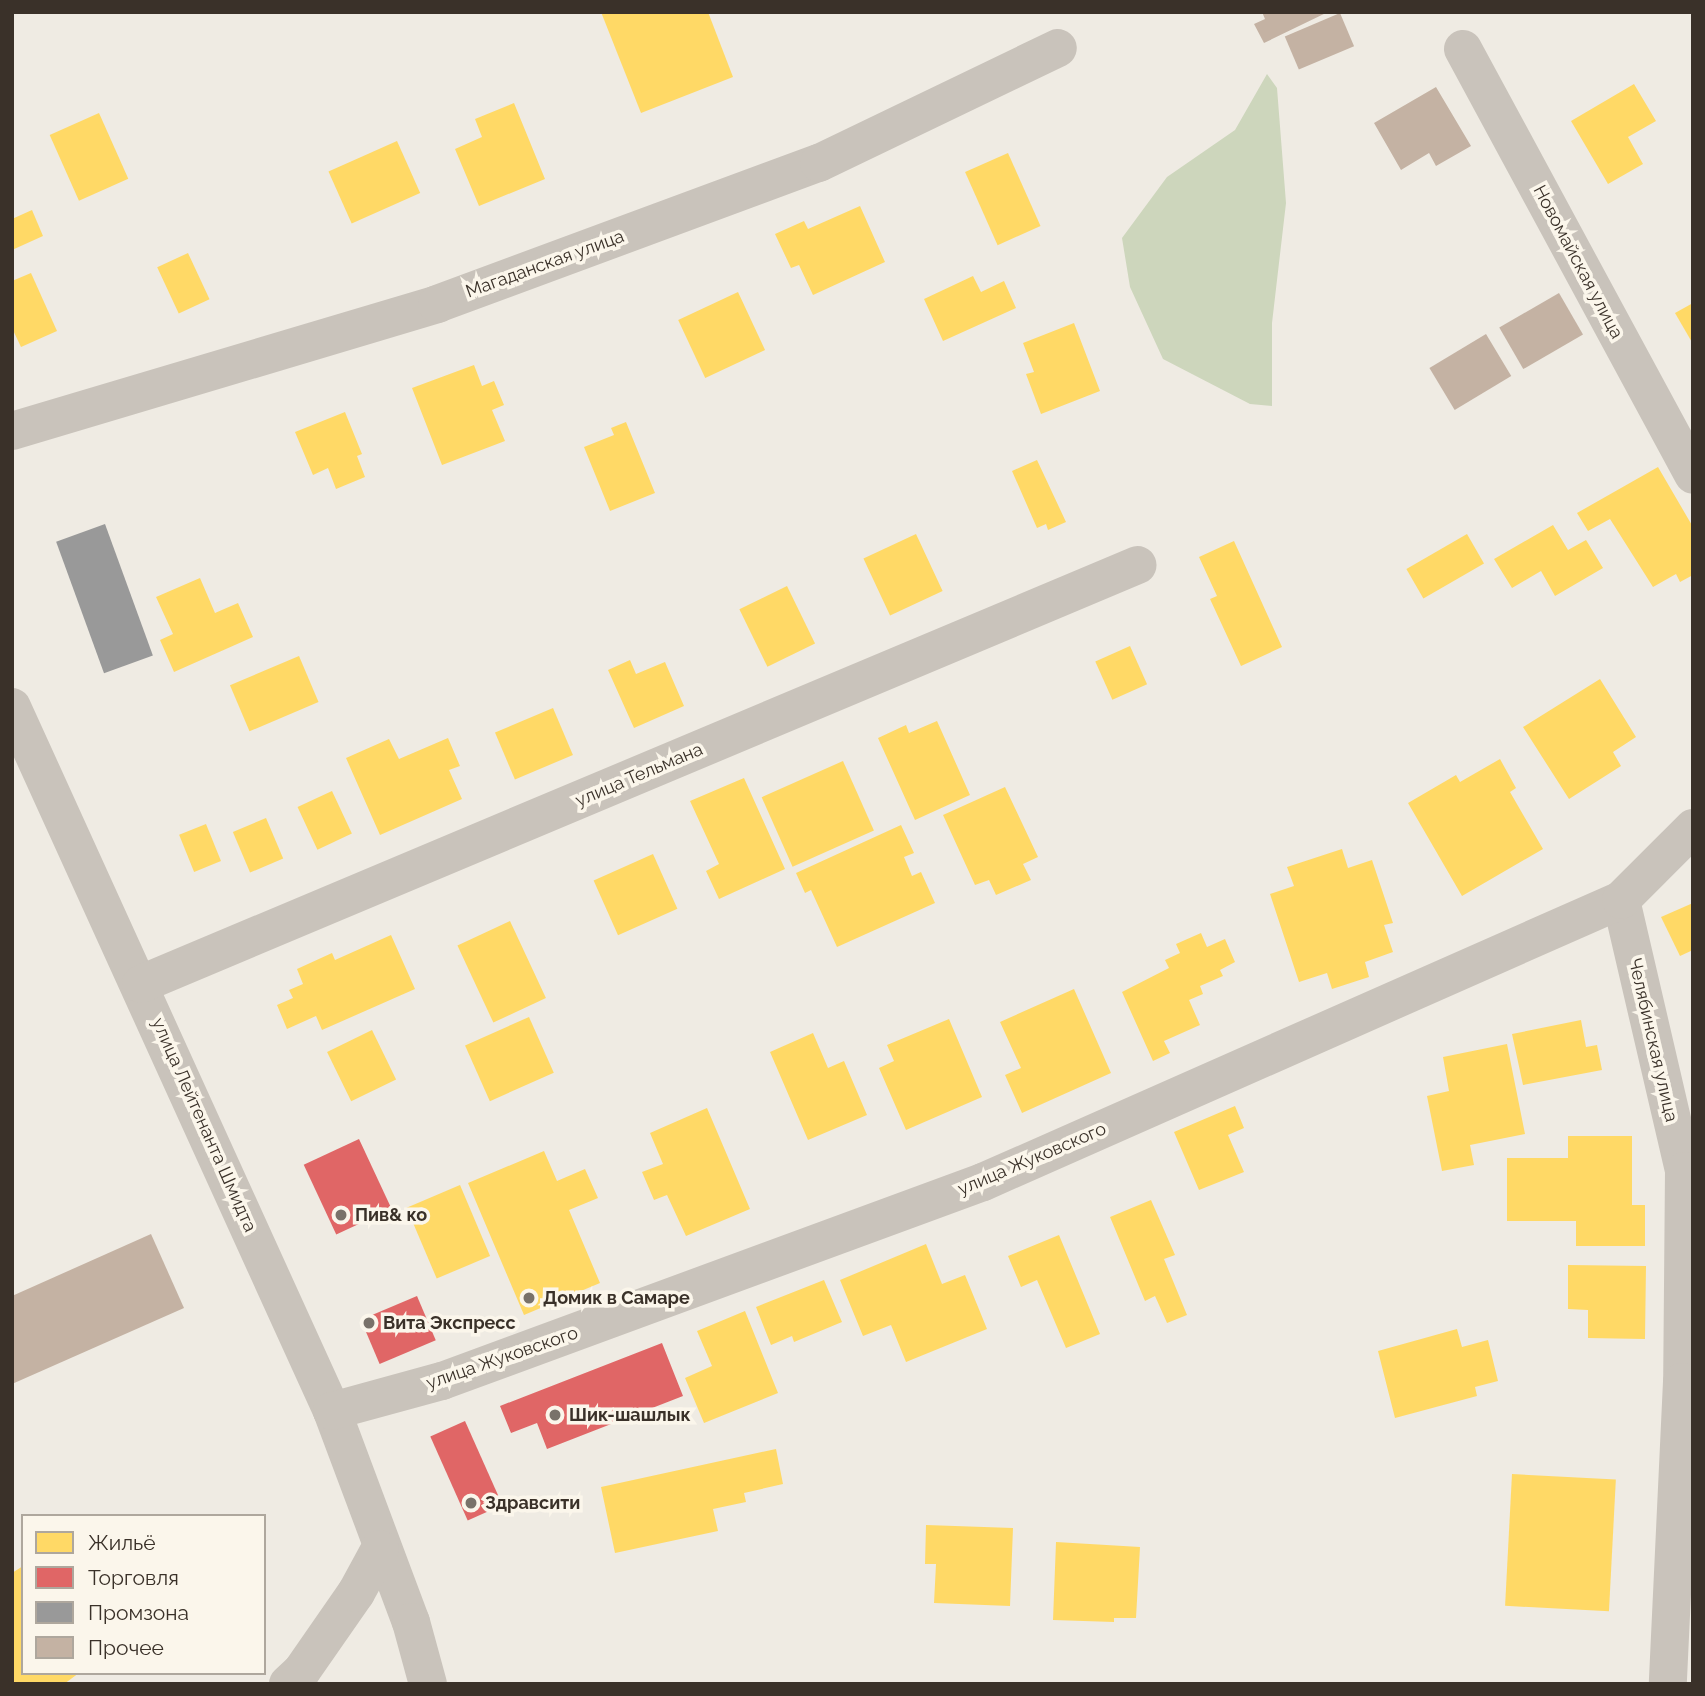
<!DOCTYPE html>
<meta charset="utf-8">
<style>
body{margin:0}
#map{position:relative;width:1705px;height:1696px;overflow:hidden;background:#efebe3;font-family:Raleway,sans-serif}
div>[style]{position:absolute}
.green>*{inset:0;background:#cdd6bc}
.homes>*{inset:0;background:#ffd966;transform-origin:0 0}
.shops>*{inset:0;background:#e06666;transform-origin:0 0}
.industry>*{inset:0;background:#999;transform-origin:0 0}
.building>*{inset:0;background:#c4b2a3;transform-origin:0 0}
.minor>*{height:38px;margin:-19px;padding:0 19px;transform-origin:19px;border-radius:19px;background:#c9c3bb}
.dots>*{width:19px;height:19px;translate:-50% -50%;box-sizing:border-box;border:4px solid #fbf6eb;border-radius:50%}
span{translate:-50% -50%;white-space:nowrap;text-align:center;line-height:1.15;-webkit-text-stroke:7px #fbf6eb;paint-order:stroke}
.street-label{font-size:18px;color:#3a3129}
.poi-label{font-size:18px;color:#3a3129;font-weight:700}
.left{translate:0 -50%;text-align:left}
.frame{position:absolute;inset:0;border:14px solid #3a3129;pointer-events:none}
.legend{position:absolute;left:21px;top:1514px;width:245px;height:161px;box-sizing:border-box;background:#fbf6eb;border:2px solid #aea79d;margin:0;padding:9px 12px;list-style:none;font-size:21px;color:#3a3129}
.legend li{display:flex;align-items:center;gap:14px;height:35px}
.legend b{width:35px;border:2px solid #aea79d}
</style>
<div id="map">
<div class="green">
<div style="clip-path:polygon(1267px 74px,1277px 88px,1286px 203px,1272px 323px,1272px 406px,1250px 404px,1163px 359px,1130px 287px,1122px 238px,1167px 177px,1235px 130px)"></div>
</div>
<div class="homes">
<div style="clip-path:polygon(601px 12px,708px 12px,733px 77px,641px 113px)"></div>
<div style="clip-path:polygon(1634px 84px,1656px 121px,1628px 137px,1643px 164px,1608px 184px,1571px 121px)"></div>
<div style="clip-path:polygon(514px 103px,545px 179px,479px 206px,455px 149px,482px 137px,475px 119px)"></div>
<div style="left:99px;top:113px;width:72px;height:54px;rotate:66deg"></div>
<div style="left:397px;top:141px;width:57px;height:75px;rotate:66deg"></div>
<div style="left:1008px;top:153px;width:80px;height:47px;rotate:66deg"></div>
<div style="clip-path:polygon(860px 206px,885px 262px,813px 295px,799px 265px,791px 268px,775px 234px,804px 221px,808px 229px)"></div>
<div style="clip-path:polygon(32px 210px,43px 236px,12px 250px,12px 219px)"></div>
<div style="left:188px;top:253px;width:51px;height:34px;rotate:65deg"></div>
<div style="clip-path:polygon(31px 273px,57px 331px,21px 347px,12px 328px,12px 281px)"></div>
<div style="clip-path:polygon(973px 276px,981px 292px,1004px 281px,1016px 308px,943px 341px,924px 299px)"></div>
<div style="left:738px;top:292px;width:64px;height:66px;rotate:65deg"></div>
<div style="clip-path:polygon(1693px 303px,1693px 344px,1675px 313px)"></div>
<div style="clip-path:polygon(1074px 323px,1100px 391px,1041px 414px,1026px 374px,1034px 372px,1023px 343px)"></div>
<div style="clip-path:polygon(474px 365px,482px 386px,494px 381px,504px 405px,492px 410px,505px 441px,442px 465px,412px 388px)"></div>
<div style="clip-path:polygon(345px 412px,362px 454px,357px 456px,365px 477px,336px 489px,328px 468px,313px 475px,295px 432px)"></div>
<div style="clip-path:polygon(626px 422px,655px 493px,610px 511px,584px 447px,614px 435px,611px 428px)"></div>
<div style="clip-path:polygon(1037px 460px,1066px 522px,1048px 530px,1046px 524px,1037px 528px,1012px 471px)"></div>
<div style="clip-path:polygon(1658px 467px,1693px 527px,1693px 575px,1680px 582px,1676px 574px,1653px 587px,1610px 519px,1588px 531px,1577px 513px)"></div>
<div style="clip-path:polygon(1553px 525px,1568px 550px,1586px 540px,1603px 568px,1555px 596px,1541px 571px,1512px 588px,1494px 559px)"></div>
<div style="left:916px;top:534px;width:63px;height:58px;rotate:65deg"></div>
<div style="left:1467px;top:534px;width:34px;height:70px;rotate:60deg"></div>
<div style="clip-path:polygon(1234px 541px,1282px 647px,1241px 666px,1210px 599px,1217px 596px,1199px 557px)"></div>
<div style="clip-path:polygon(200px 578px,215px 613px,238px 603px,253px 637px,174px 672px,160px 640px,173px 634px,156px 597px)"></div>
<div style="left:787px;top:586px;width:64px;height:53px;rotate:64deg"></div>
<div style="left:1130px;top:646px;width:42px;height:38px;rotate:66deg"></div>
<div style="left:299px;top:656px;width:50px;height:75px;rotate:67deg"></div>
<div style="clip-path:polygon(630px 660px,636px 674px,665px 662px,684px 706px,634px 728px,608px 670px)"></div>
<div style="clip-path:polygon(1600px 679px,1636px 737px,1613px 752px,1621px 766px,1569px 799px,1523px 727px)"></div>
<div style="left:553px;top:708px;width:51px;height:63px;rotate:67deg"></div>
<div style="clip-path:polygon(937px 721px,970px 795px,915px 820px,878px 738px,906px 725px,909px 733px)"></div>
<div style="clip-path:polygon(448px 738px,460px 766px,449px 770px,462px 799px,380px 835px,346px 758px,389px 739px,399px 759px)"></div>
<div style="clip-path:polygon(1500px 759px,1516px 788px,1510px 792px,1543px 849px,1462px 896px,1408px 803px,1456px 775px,1460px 782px)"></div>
<div style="left:843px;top:761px;width:76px;height:89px;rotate:66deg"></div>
<div style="clip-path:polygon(744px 778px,785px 869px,719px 899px,706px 871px,719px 864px,690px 801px)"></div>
<div style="clip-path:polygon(1005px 787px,1038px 857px,1023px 864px,1031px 880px,996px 895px,989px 880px,975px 885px,943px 815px)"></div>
<div style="left:332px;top:791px;width:47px;height:38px;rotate:65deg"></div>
<div style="left:266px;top:818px;width:44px;height:36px;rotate:67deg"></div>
<div style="left:206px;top:824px;width:40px;height:29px;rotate:68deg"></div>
<div style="clip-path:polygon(901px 825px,914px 853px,904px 857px,912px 876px,921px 872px,935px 903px,837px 947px,811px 890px,805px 893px,796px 873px)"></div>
<div style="clip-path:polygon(1342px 849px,1348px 868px,1372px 860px,1393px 923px,1384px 925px,1393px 952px,1365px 962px,1369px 977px,1332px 989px,1327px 973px,1299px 982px,1270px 894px,1294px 886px,1287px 867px)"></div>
<div style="left:653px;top:854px;width:60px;height:65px;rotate:66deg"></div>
<div style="clip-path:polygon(1693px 903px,1693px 950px,1680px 956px,1661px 917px)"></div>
<div style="left:510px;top:921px;width:85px;height:58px;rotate:65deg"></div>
<div style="clip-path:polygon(1201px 933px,1207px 947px,1225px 939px,1235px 962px,1220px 970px,1223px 976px,1200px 986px,1203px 994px,1189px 1000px,1200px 1025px,1164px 1041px,1170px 1053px,1153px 1061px,1122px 992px,1169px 968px,1165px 960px,1180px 953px,1176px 944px)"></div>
<div style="clip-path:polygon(391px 935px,415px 989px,322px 1030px,316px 1016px,287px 1029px,277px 1005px,293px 998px,289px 990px,303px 984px,297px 969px,332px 953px,335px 960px)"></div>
<div style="clip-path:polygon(1074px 989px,1111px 1073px,1022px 1113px,1005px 1075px,1021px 1068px,1000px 1022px)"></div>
<div style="left:529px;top:1017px;width:61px;height:70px;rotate:66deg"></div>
<div style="clip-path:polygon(949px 1019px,982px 1097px,906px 1130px,879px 1068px,894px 1061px,887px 1045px)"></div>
<div style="clip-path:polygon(1581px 1020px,1586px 1047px,1597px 1045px,1602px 1070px,1523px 1085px,1512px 1034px)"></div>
<div style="left:372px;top:1030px;width:55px;height:50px;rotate:64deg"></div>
<div style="clip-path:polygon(813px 1033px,828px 1068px,844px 1061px,867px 1115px,808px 1140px,770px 1052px)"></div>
<div style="clip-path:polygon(1507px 1044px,1525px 1134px,1470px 1145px,1474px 1165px,1442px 1171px,1427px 1096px,1449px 1091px,1443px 1057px)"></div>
<div style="clip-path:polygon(1235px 1106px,1244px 1128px,1228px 1135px,1244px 1172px,1199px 1190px,1174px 1132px)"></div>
<div style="clip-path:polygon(707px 1108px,750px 1209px,686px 1236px,667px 1195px,654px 1200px,642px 1172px,663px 1164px,650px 1133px)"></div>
<div style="clip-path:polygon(1568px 1136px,1632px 1136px,1632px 1205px,1645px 1205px,1645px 1246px,1576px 1246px,1576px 1221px,1507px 1221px,1507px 1158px,1568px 1158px)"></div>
<div style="clip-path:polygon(544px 1151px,557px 1181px,585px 1169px,598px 1198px,569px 1210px,600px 1283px,524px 1315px,468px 1183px)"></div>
<div style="left:460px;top:1185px;width:77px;height:58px;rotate:67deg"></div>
<div style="clip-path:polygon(1151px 1200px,1175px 1255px,1164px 1259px,1187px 1315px,1167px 1323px,1155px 1296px,1145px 1301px,1110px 1217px)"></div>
<div style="clip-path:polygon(1059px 1235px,1100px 1334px,1066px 1348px,1037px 1280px,1021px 1287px,1008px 1256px)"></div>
<div style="clip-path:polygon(926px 1244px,942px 1284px,965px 1275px,987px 1329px,906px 1362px,891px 1325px,863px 1336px,840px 1280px)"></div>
<div style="clip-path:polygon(1568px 1265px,1646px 1266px,1645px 1339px,1588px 1338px,1588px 1310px,1568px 1309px)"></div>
<div style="clip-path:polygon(824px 1280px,842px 1322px,794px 1342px,792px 1336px,771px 1345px,756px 1307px)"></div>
<div style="clip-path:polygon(745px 1311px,778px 1393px,704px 1423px,685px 1378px,712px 1366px,697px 1331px)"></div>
<div style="clip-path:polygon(1457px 1329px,1462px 1347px,1488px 1340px,1498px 1381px,1475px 1387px,1477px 1396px,1395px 1418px,1378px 1351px)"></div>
<div style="clip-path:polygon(776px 1449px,783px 1484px,744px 1493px,746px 1502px,713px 1509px,718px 1531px,615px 1553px,601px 1487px)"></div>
<div style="left:1512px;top:1474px;width:104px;height:132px;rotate:3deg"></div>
<div style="clip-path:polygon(926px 1525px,1013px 1528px,1010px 1606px,934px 1603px,936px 1564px,925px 1564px)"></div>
<div style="clip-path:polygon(1056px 1542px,1140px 1547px,1136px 1618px,1114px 1618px,1114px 1622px,1053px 1620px)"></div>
<div style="clip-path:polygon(23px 1566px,23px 1673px,79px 1673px,64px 1684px,12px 1684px,12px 1573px)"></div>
</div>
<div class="shops">
<div style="left:359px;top:1139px;width:77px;height:61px;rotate:65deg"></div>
<div style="left:417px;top:1296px;width:48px;height:61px;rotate:67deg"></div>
<div style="clip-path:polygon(662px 1343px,683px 1396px,547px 1449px,537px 1423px,511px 1433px,500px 1406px)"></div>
<div style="left:465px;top:1421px;width:92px;height:38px;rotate:66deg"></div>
</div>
<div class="industry">
<div style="left:105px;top:524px;width:140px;height:52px;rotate:70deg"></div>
</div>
<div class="building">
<div style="clip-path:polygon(1262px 12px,1328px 12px,1264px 43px,1254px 24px,1265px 19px)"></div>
<div style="left:1340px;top:13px;width:36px;height:60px;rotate:67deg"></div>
<div style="clip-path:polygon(1436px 87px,1471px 146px,1436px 166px,1429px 153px,1401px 170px,1374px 123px)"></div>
<div style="left:1559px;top:293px;width:48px;height:69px;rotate:60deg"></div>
<div style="left:1486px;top:334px;width:49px;height:66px;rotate:59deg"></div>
<div style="clip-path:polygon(151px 1234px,184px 1308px,12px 1384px,12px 1296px)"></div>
</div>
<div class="minor">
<div style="left:1463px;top:49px;width:484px;rotate:61.6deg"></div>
<div style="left:12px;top:431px;width:444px;rotate:-16.6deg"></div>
<div style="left:437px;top:304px;width:407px;rotate:-20.3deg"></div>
<div style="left:819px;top:163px;width:265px;rotate:-25.7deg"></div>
<div style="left:12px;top:707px;width:773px;rotate:65.56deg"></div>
<div style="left:332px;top:1411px;width:225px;rotate:69.5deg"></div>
<div style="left:411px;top:1622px;width:64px;rotate:74.7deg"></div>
<div style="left:1621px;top:900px;width:278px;rotate:76.9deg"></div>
<div style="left:1684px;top:1171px;width:211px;rotate:90.5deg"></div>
<div style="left:1682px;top:1382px;width:302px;rotate:92.7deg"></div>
<div style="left:141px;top:984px;width:1081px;rotate:-22.8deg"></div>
<div style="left:332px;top:1411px;width:114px;rotate:-15.3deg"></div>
<div style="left:442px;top:1381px;width:576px;rotate:-20.2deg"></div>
<div style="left:983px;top:1182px;width:698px;rotate:-23.85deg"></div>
<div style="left:1621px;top:900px;width:102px;rotate:-45deg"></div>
<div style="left:288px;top:1684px;width:18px;rotate:-43deg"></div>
<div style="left:301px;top:1672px;width:96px;rotate:-55.2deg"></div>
<div style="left:356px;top:1593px;width:50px;rotate:-61.4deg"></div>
</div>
<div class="dots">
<div style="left:341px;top:1215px;background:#79726a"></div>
<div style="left:529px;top:1298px;background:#79726a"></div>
<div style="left:369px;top:1323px;background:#79726a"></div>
<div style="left:555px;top:1415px;background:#79726a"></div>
<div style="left:471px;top:1503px;background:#79726a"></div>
</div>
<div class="street-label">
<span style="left:1578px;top:262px;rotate:62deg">Новомайская улица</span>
<span style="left:545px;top:264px;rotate:-20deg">Магаданская улица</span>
<span style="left:639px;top:775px;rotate:-23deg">улица Тельмана</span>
<span style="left:1653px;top:1040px;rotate:77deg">Челябинская улица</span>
<span style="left:204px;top:1125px;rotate:66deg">улица Лейтенанта Шмидта</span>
<span style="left:1032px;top:1159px;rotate:-23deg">улица Жуковского</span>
<span style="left:502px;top:1358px;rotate:-19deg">улица Жуковского</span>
</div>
<div class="poi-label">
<span class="left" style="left:355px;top:1215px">Пив&amp; ко</span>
<span class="left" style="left:543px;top:1298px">Домик в Самаре</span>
<span class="left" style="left:383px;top:1323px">Вита Экспресс</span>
<span class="left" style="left:569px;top:1415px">Шик-шашлык</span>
<span class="left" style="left:485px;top:1503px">Здравсити</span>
</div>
<div class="frame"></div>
<ul class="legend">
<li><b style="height:19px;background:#ffd966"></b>Жильё</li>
<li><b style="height:19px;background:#e06666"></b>Торговля</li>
<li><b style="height:19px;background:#999"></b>Промзона</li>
<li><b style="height:19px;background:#c4b2a3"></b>Прочее</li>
</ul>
</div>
